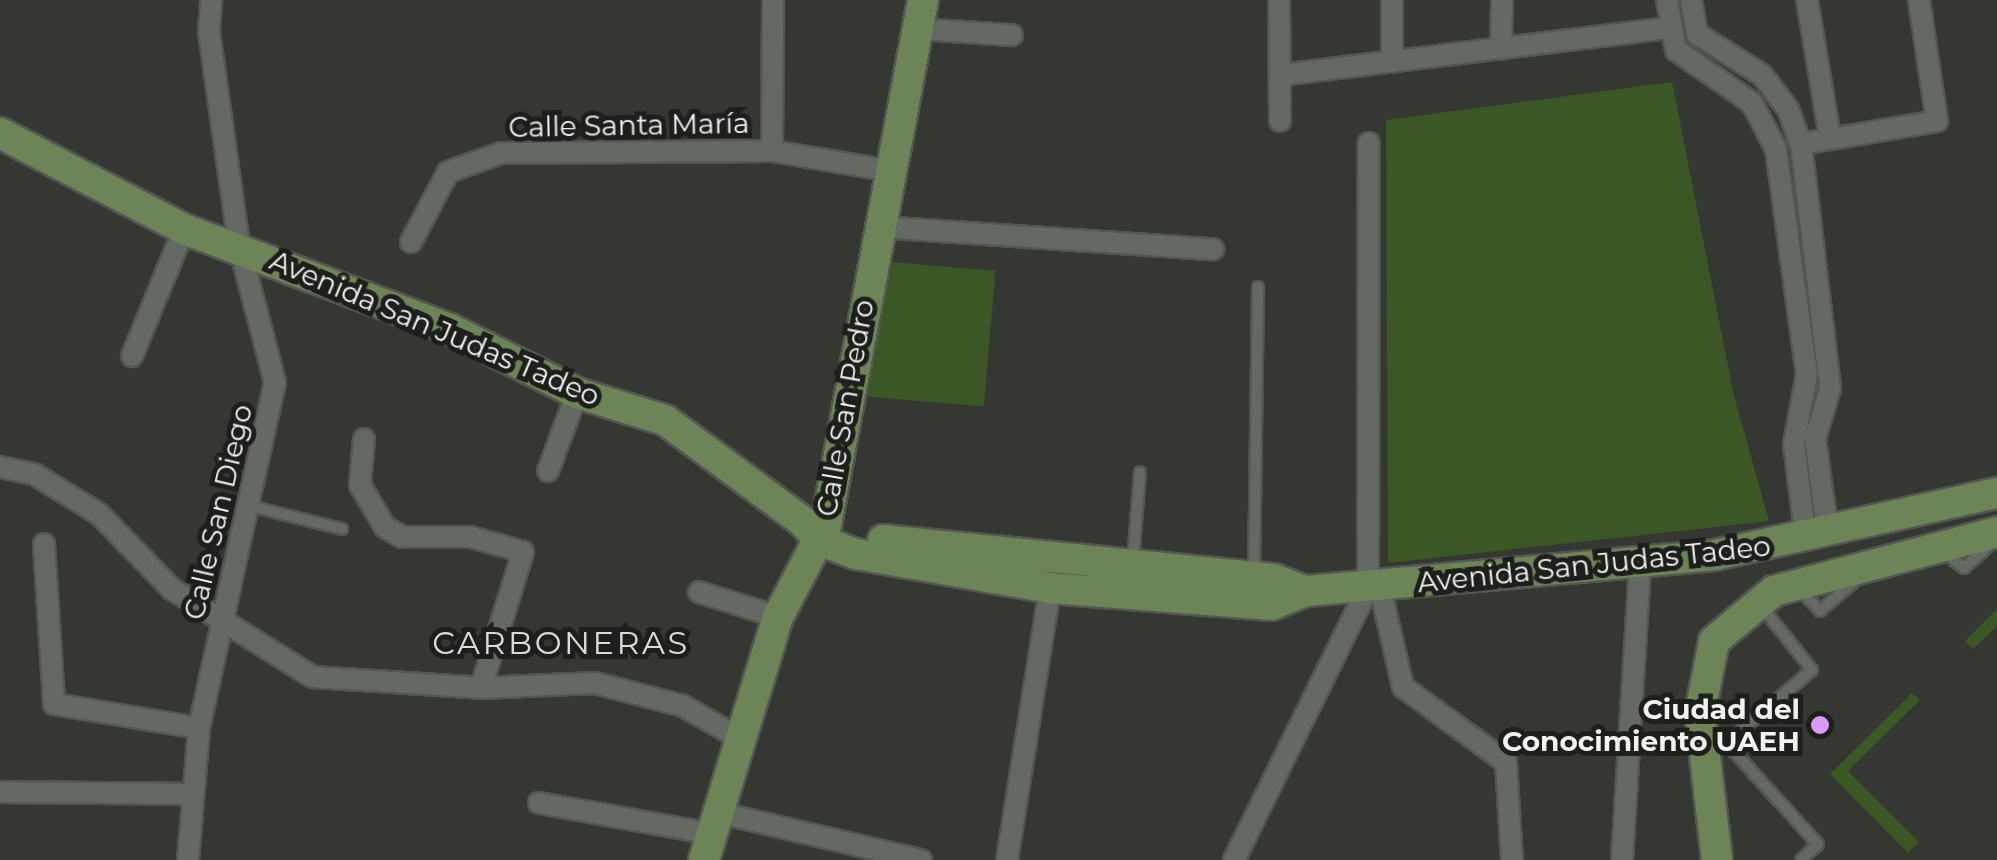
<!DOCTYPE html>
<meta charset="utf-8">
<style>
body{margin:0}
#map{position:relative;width:1997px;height:860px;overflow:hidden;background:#353832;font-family:Montserrat,sans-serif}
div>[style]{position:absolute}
.green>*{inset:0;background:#3b5725;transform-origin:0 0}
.roads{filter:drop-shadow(2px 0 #545652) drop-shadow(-2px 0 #545652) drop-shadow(0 2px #545652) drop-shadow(0 -2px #545652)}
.lane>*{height:10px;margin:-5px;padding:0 5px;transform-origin:5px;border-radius:5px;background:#656963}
.street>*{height:20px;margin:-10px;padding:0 10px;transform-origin:10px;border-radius:10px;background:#656963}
.secondary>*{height:30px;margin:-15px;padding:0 15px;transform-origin:15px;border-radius:15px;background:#6d8458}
.dots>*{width:28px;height:28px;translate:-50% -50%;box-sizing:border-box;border:5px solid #1d1f1c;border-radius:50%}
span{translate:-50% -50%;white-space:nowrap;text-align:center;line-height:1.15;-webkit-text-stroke:10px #1d1f1c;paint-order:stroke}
.street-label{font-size:28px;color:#f2f4f0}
.poi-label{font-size:28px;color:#f2f4f0;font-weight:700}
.right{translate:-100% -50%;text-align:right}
.quarter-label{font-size:32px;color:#d9ddd6;letter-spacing:2.5px}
</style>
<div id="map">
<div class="green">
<div style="clip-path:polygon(1672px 82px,1734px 396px,1769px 521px,1388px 563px,1386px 120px)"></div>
<div style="left:880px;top:261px;width:116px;height:136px;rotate:5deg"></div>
<div style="clip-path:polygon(1997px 609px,1997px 626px,1973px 649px,1965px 641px)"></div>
<div style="clip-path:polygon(1912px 693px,1920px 700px,1848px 771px,1919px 842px,1908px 853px,1830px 774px)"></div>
</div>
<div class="roads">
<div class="lane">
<div style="left:250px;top:506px;width:95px;rotate:14deg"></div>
<div style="left:1943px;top:551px;width:27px;rotate:39deg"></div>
<div style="left:1964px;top:568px;width:36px;rotate:-42deg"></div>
<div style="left:1133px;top:561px;width:89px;rotate:-85.5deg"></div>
<div style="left:1254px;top:576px;width:289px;rotate:-89.2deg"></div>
<div style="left:1799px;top:589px;width:30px;rotate:46deg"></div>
<div style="left:1820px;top:611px;width:48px;rotate:-40.7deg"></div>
<div style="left:1729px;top:746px;width:132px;rotate:47.8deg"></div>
<div style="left:1818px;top:844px;width:23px;rotate:137deg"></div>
<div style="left:1708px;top:759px;width:137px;rotate:-40.6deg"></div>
<div style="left:1812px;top:670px;width:80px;rotate:-128.4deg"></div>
</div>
<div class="street">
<div style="left:1279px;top:0;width:121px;rotate:89.5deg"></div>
<div style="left:1667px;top:0;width:51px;rotate:79.8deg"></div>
<div style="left:1676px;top:50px;width:93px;rotate:34.9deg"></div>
<div style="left:1752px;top:103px;width:52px;rotate:62.4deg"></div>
<div style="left:1776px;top:149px;width:227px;rotate:82.2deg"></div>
<div style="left:1807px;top:374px;width:71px;rotate:100.5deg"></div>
<div style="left:1794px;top:444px;width:96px;rotate:82.8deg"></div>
<div style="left:1691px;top:0;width:35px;rotate:80deg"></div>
<div style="left:1697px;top:34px;width:77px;rotate:32.2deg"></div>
<div style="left:1762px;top:75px;width:43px;rotate:52.6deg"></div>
<div style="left:1788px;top:109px;width:37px;rotate:70deg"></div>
<div style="left:1801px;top:144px;width:246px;rotate:83.2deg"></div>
<div style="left:1830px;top:388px;width:53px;rotate:106.4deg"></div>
<div style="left:1815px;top:439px;width:96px;rotate:82.2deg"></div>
<div style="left:1807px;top:0;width:140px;rotate:80.5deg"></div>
<div style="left:919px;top:29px;width:93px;rotate:3.7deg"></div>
<div style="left:1501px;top:49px;width:49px;rotate:-88.8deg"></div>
<div style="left:1392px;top:62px;width:62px;rotate:-90deg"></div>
<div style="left:1280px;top:75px;width:394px;rotate:-6.9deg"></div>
<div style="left:1801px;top:144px;width:138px;rotate:-9.6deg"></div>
<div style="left:1937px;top:121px;width:122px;rotate:-98.5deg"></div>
<div style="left:772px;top:151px;width:151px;rotate:-89.6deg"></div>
<div style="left:878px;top:227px;width:336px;rotate:3.8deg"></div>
<div style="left:411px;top:242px;width:79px;rotate:-62.1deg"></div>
<div style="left:448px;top:172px;width:56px;rotate:-19.7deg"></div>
<div style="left:501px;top:153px;width:271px;rotate:-0.4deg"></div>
<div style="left:772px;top:151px;width:122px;rotate:9.5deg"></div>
<div style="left:132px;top:356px;width:137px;rotate:-67.7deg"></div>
<div style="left:364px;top:439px;width:46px;rotate:95deg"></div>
<div style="left:360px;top:485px;width:49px;rotate:59.2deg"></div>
<div style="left:385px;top:527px;width:20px;rotate:30deg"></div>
<div style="left:402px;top:537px;width:69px"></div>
<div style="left:471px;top:537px;width:54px;rotate:16.1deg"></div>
<div style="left:523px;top:552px;width:142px;rotate:107.2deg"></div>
<div style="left:0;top:467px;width:35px;rotate:12deg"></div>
<div style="left:34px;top:474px;width:76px;rotate:31.6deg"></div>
<div style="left:99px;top:514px;width:105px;rotate:45.8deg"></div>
<div style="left:172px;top:589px;width:166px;rotate:32deg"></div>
<div style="left:313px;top:677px;width:168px;rotate:3.7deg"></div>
<div style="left:481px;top:688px;width:114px;rotate:-2.5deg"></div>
<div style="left:595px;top:683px;width:91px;rotate:14.6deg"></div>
<div style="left:683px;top:706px;width:64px;rotate:29.7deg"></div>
<div style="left:548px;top:471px;width:83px;rotate:-69.6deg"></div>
<div style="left:44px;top:544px;width:160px;rotate:86.4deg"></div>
<div style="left:54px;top:704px;width:147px;rotate:9.4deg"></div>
<div style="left:1380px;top:588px;width:102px;rotate:76.9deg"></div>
<div style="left:1403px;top:687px;width:127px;rotate:36.1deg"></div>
<div style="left:1506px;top:762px;width:98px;rotate:86.5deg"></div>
<div style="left:699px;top:592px;width:83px;rotate:17.6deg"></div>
<div style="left:0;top:792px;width:192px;rotate:0.6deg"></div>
<div style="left:539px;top:803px;width:177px;rotate:10.1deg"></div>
<div style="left:716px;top:812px;width:211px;rotate:13.2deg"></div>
<div style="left:188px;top:860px;width:132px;rotate:-85.2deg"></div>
<div style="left:199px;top:728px;width:354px;rotate:-77.6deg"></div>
<div style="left:275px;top:382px;width:142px;rotate:-104.7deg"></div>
<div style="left:239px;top:245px;width:215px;rotate:-98deg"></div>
<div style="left:209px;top:32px;width:32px;rotate:-86deg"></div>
<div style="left:1007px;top:860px;width:275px;rotate:-81deg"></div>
<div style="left:1234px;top:860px;width:303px;rotate:-63.8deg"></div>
<div style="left:1368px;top:588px;width:445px;rotate:-89.9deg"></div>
<div style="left:1622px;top:860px;width:297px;rotate:-86.5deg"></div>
</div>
<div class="secondary">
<div style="left:0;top:133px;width:208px;rotate:27.6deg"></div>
<div style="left:184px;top:229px;width:282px;rotate:20.6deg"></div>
<div style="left:448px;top:328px;width:144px;rotate:26.7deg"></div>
<div style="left:577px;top:393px;width:92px;rotate:17.1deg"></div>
<div style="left:665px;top:420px;width:170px;rotate:36.4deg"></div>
<div style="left:802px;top:521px;width:25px;rotate:48deg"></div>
<div style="left:819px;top:540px;width:40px;rotate:21deg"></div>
<div style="left:856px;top:554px;width:197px;rotate:9.9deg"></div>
<div style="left:1050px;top:588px;width:222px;rotate:4.4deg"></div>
<div style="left:1271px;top:605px;width:38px;rotate:-22deg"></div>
<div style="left:1306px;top:591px;width:411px;rotate:-5deg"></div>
<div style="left:1715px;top:555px;width:289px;rotate:-12.4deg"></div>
<div style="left:883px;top:540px;width:393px;rotate:5.7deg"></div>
<div style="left:1274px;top:579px;width:34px;rotate:21deg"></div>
<div style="left:704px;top:860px;width:254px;rotate:-73.1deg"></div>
<div style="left:778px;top:617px;width:104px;rotate:-62.4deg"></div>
<div style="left:826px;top:525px;width:534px;rotate:-79.53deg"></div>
<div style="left:1717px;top:860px;width:148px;rotate:-96.6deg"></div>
<div style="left:1700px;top:713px;width:73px;rotate:-79deg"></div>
<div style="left:1714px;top:641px;width:78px;rotate:-39.8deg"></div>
<div style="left:1774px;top:591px;width:231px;rotate:-14.8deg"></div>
</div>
</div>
<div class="dots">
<div style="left:1820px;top:725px;background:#d79bf9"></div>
</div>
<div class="street-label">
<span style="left:629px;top:125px;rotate:-1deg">Calle Santa María</span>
<span style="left:435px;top:328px;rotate:23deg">Avenida San Judas Tadeo</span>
<span style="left:845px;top:408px;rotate:-80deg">Calle San Pedro</span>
<span style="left:218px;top:512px;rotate:-77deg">Calle San Diego</span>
<span style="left:1594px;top:564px;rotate:-6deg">Avenida San Judas Tadeo</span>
</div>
<div class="poi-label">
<span class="right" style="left:1800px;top:725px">Ciudad del<br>Conocimiento UAEH</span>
</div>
<div class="quarter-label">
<span style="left:561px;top:643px">CARBONERAS</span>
</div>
</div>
